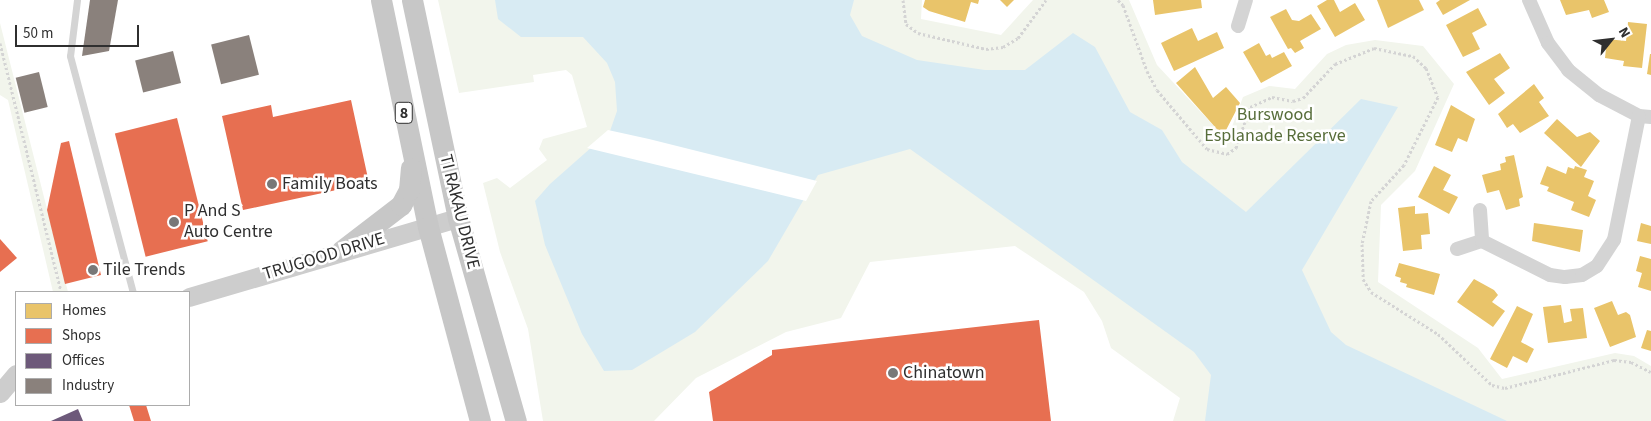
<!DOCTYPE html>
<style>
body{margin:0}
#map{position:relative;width:1651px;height:421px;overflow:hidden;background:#fff;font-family:"Source Sans 3",sans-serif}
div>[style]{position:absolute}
.green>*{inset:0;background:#f2f5ec}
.water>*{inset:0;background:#d8ebf3}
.pier>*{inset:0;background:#fff}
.homes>*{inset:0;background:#e9c46a}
.shops>*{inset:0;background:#e76f51;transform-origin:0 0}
.offices>*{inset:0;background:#6d597a}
.industry>*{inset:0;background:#8a817c;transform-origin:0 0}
.path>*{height:3px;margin-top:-1.5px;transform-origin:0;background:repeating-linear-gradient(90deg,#d4d4d4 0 2.5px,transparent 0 5px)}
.lane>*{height:7px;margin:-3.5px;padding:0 3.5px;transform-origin:3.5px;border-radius:3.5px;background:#d4d4d4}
.street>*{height:14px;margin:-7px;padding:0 7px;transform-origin:7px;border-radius:7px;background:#d4d4d4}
.secondary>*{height:19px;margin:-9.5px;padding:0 9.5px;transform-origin:9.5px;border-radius:9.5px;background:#cdcdcd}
.primary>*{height:21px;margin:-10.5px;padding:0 10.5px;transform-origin:10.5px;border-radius:10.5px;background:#c7c7c7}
.dots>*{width:14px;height:14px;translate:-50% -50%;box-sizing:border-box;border:2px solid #fff;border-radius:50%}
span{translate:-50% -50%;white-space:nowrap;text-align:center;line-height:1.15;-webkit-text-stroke:5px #fff;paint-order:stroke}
.shield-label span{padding:1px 4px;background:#fff;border:1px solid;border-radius:4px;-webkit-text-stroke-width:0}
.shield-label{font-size:16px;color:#2f2f2f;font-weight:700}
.park-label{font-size:18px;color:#576d3a}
.poi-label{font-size:18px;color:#2f2f2f}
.left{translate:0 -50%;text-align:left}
.street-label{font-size:18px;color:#2f2f2f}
.legend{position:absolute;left:15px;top:291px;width:175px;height:115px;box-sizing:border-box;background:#fff;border:1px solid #acacac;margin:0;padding:6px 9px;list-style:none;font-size:15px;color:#2f2f2f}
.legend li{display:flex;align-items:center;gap:10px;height:25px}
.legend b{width:25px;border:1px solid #acacac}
.north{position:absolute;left:1586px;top:15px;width:50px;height:50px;-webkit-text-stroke:4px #fff;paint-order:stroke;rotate:61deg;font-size:14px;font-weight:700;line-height:20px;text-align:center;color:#2f2f2f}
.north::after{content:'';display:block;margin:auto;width:18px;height:22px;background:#2f2f2f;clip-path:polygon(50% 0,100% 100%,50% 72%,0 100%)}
.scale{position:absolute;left:15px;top:25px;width:124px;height:22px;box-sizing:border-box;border:2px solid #2f2f2f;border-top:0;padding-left:6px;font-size:15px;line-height:18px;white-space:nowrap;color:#2f2f2f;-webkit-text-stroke:4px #fff;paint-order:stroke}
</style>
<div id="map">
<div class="green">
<div style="clip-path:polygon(438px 0,922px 0,921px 19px,1001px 35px,1033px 0,1129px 0,1157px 65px,1227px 140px,1243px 97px,1269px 86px,1295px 89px,1327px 54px,1346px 45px,1375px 40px,1423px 46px,1454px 84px,1415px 171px,1381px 205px,1378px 282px,1478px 348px,1502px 379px,1615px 353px,1634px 356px,1651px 366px,1651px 421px,1173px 421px,1180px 398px,1111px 348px,1102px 321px,1084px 292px,1015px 246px,870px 262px,841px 318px,786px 332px,696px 378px,654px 421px,543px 421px,528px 329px,500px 252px,483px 183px,497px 178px,510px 188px,547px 160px,539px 149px,543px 139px,587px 127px,572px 75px,566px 70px,533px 75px,534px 82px,459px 93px)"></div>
<div style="clip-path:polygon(0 23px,68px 292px,53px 292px,8px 100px,0 95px)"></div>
</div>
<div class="water">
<div style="clip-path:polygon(495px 0,854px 0,850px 15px,862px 36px,917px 60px,985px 70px,1025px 70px,1073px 33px,1095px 47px,1130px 112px,1162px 130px,1182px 162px,1246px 212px,1361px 99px,1398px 107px,1302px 270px,1331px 332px,1346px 345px,1507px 421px,1205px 421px,1211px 375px,1194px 352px,910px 149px,818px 175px,768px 261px,695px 332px,632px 370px,604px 371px,582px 334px,545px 245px,535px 201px,550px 184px,610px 131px,617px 111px,615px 82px,607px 63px,583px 37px,521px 37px,498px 19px)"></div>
</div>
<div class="pier">
<div style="clip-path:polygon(608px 130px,649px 139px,817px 181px,806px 201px,587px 148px)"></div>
</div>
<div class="homes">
<div style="clip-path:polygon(925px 0,979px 0,978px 4px,971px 2px,965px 22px,929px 11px,923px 7px)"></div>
<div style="clip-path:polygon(1000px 0,1014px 0,1007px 7px)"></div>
<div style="clip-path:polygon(1153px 0,1201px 0,1202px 8px,1155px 15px)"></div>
<div style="clip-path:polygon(1327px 0,1334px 0,1340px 12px,1355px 3px,1365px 20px,1335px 37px,1317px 6px)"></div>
<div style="clip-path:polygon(1377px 0,1419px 0,1424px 10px,1388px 28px)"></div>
<div style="clip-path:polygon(1470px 0,1443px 15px,1436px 3px,1440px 0)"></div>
<div style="clip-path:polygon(1560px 0,1604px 0,1609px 12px,1592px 18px,1589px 10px,1566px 15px)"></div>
<div style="clip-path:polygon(1478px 8px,1487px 25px,1472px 33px,1480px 49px,1463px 57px,1446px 25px)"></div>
<div style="clip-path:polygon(1286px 9px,1292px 20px,1299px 21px,1311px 14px,1321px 29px,1300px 41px,1304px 48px,1295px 53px,1291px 48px,1288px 49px,1270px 17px)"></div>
<div style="clip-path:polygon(1628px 22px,1647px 24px,1642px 68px,1623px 66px,1624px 61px,1605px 58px,1607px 39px,1626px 41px)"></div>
<div style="clip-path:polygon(1192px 28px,1198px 41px,1217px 32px,1224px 48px,1174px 71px,1161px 43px)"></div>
<div style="clip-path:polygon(1259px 43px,1266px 56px,1270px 54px,1272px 58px,1284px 52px,1292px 66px,1261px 83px,1243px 52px)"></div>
<div style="clip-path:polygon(1500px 53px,1510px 68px,1494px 79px,1505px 93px,1489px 105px,1466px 72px)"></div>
<div style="clip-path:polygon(1650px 54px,1651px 54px,1651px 75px,1647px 74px)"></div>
<div style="clip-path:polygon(1195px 67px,1213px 98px,1226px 87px,1240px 103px,1223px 136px,1176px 83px)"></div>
<div style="clip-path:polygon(1534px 84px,1544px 98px,1539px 102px,1549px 116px,1520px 133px,1513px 124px,1507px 128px,1498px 114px)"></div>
<div style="clip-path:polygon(1451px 105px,1475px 119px,1467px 142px,1458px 138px,1452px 152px,1435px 145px)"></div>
<div style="clip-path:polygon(1557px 119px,1577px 137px,1590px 132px,1600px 141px,1581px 167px,1544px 133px)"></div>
<div style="clip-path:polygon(1514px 155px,1523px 197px,1519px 199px,1520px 206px,1506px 210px,1499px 190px,1487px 193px,1482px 175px,1501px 170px,1500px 164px,1506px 162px,1505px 157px)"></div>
<div style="clip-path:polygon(1434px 166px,1451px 175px,1443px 190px,1458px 197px,1449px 214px,1418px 197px)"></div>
<div style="clip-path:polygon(1547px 166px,1566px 174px,1568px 167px,1574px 169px,1575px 166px,1587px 170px,1584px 177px,1594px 181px,1588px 196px,1596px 200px,1589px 217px,1571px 210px,1574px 202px,1547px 191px,1549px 187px,1540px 184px)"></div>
<div style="clip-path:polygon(1415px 206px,1415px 214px,1428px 213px,1430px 234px,1421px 235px,1422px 249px,1403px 251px,1398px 208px)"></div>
<div style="clip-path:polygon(1534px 223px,1583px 230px,1580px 252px,1532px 241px)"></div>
<div style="clip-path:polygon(1641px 223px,1651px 226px,1651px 244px,1637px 241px)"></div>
<div style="clip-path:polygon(1640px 256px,1651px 259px,1651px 291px,1638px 287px,1642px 273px,1636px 271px)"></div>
<div style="clip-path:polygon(1399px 263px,1440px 274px,1434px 295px,1406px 287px,1407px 284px,1400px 282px,1401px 278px,1395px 276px)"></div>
<div style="clip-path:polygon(1474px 279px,1494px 290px,1498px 295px,1492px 302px,1505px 311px,1493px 327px,1457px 302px)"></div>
<div style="clip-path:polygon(1612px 301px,1618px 315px,1626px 312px,1630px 315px,1636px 337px,1610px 347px,1594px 308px)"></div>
<div style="clip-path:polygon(1561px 305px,1564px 323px,1572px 321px,1570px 309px,1583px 308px,1587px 338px,1548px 343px,1543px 307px)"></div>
<div style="clip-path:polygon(1517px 306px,1533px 314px,1521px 342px,1534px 349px,1527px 363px,1513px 356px,1507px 368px,1490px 359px)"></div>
<div style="clip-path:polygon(1647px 330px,1651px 331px,1651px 351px,1641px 348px)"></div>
</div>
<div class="shops">
<div style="clip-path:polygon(351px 100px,369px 183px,243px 210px,222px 116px,271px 105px,273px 117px)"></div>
<div style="left:177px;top:118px;width:127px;height:64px;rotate:76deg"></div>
<div style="clip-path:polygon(69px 141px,101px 275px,65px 284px,47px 210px,61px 143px)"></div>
<div style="clip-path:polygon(0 239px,17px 258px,0 272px)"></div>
<div style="clip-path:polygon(1039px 320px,1051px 421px,713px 421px,709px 392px,772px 355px,772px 350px)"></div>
<div style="clip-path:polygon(129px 405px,146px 405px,151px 421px,134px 421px)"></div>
</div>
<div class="offices">
<div style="clip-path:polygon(78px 409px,83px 421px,51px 421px)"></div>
</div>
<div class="industry">
<div style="clip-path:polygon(90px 0,118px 0,109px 51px,82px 56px)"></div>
<div style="left:249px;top:35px;width:41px;height:39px;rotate:76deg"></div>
<div style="left:173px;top:51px;width:33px;height:39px;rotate:76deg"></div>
<div style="left:39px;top:72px;width:36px;height:24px;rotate:76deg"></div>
</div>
<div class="path">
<div style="left:903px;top:0;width:24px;rotate:83deg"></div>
<div style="left:906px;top:24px;width:15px;rotate:37deg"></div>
<div style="left:918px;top:33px;width:70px;rotate:13.2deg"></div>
<div style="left:986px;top:49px;width:17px;rotate:-7deg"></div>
<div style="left:1003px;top:47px;width:17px;rotate:-31deg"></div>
<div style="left:1018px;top:38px;width:47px;rotate:-53.6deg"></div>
<div style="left:1118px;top:0;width:7px;rotate:45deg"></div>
<div style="left:1123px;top:5px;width:70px;rotate:70deg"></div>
<div style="left:1147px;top:71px;width:21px;rotate:62deg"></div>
<div style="left:1157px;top:90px;width:77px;rotate:49.7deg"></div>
<div style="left:1207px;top:149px;width:21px;rotate:14deg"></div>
<div style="left:1227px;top:154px;width:11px;rotate:-34deg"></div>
<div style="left:1236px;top:148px;width:43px;rotate:-71.1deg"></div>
<div style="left:1250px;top:107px;width:24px;rotate:-24deg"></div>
<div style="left:1272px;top:97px;width:21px;rotate:11deg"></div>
<div style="left:1293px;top:101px;width:10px;rotate:-17deg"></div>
<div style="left:1303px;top:98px;width:47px;rotate:-46.7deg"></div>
<div style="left:1335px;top:64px;width:42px;rotate:-22.3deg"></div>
<div style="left:1374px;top:48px;width:40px;rotate:12deg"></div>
<div style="left:1413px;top:56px;width:18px;rotate:43deg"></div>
<div style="left:1426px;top:68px;width:31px;rotate:68deg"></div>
<div style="left:1438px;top:97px;width:76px;rotate:116.6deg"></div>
<div style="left:1404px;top:165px;width:49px;rotate:132.5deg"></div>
<div style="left:1371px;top:201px;width:44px;rotate:101.8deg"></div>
<div style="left:1362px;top:244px;width:35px;rotate:88deg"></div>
<div style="left:1363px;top:279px;width:15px;rotate:58deg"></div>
<div style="left:1371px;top:292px;width:79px;rotate:32.1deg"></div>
<div style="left:1438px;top:334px;width:74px;rotate:43.4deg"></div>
<div style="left:1492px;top:385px;width:13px;rotate:13deg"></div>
<div style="left:1505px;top:388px;width:113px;rotate:-14.4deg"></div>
<div style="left:1614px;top:360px;width:17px;rotate:7deg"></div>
<div style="left:1631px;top:362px;width:22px;rotate:27deg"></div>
<div style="left:0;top:43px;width:256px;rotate:76.2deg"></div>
</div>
<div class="lane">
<div style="left:77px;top:0;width:56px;rotate:97.1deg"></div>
<div style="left:70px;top:56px;width:244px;rotate:75.1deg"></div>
</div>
<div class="street">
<div style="left:1529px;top:0;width:47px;rotate:66.2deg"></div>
<div style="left:1548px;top:43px;width:34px;rotate:53deg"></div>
<div style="left:1568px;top:70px;width:40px;rotate:39deg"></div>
<div style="left:1599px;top:95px;width:45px;rotate:27.7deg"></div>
<div style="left:1639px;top:116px;width:12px;rotate:5deg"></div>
<div style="left:1238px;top:26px;width:27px;rotate:-73deg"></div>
<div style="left:1480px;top:210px;width:31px;rotate:86deg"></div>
<div style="left:1457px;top:249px;width:26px;rotate:-18deg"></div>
<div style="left:1482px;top:241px;width:76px;rotate:26.6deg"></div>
<div style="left:1550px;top:275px;width:15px;rotate:8deg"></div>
<div style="left:1565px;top:277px;width:17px;rotate:-7deg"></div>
<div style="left:1582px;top:275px;width:17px;rotate:-31deg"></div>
<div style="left:1597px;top:266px;width:31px;rotate:-57deg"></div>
<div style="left:1614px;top:240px;width:126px;rotate:-78.6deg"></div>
</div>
<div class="secondary">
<div style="left:189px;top:297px;width:280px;rotate:-16.4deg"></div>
<div style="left:0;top:393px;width:25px;rotate:-50deg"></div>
</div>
<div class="primary">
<div style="left:381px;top:0;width:232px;rotate:78.3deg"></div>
<div style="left:428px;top:227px;width:201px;rotate:75deg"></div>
<div style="left:412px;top:0;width:223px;rotate:78.1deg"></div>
<div style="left:458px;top:218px;width:211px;rotate:74.1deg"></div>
<div style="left:341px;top:251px;width:76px;rotate:-37.5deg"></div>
<div style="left:401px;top:205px;width:17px;rotate:-62deg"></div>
<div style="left:409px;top:190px;width:22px;rotate:-85deg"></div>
</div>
<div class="dots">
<div style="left:272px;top:184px;background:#787878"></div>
<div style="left:174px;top:222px;background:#787878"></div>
<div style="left:93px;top:270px;background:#787878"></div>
<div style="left:893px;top:373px;background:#787878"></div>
</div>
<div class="shield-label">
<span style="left:404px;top:113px">8</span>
</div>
<div class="park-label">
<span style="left:1275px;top:126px">Burswood<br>Esplanade Reserve</span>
</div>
<div class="poi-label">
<span class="left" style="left:282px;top:184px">Family Boats</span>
<span class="left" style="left:184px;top:222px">P And S<br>Auto Centre</span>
<span class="left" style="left:103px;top:270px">Tile Trends</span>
<span class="left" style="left:903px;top:373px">Chinatown</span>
</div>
<div class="street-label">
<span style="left:459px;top:212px;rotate:76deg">TI RAKAU DRIVE</span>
<span style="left:324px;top:257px;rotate:-17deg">TRUGOOD DRIVE</span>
</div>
<ul class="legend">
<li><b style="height:14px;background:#e9c46a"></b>Homes</li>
<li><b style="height:14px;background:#e76f51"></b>Shops</li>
<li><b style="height:14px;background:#6d597a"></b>Offices</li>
<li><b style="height:14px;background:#8a817c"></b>Industry</li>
</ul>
<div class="north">N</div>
<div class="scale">50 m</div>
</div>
